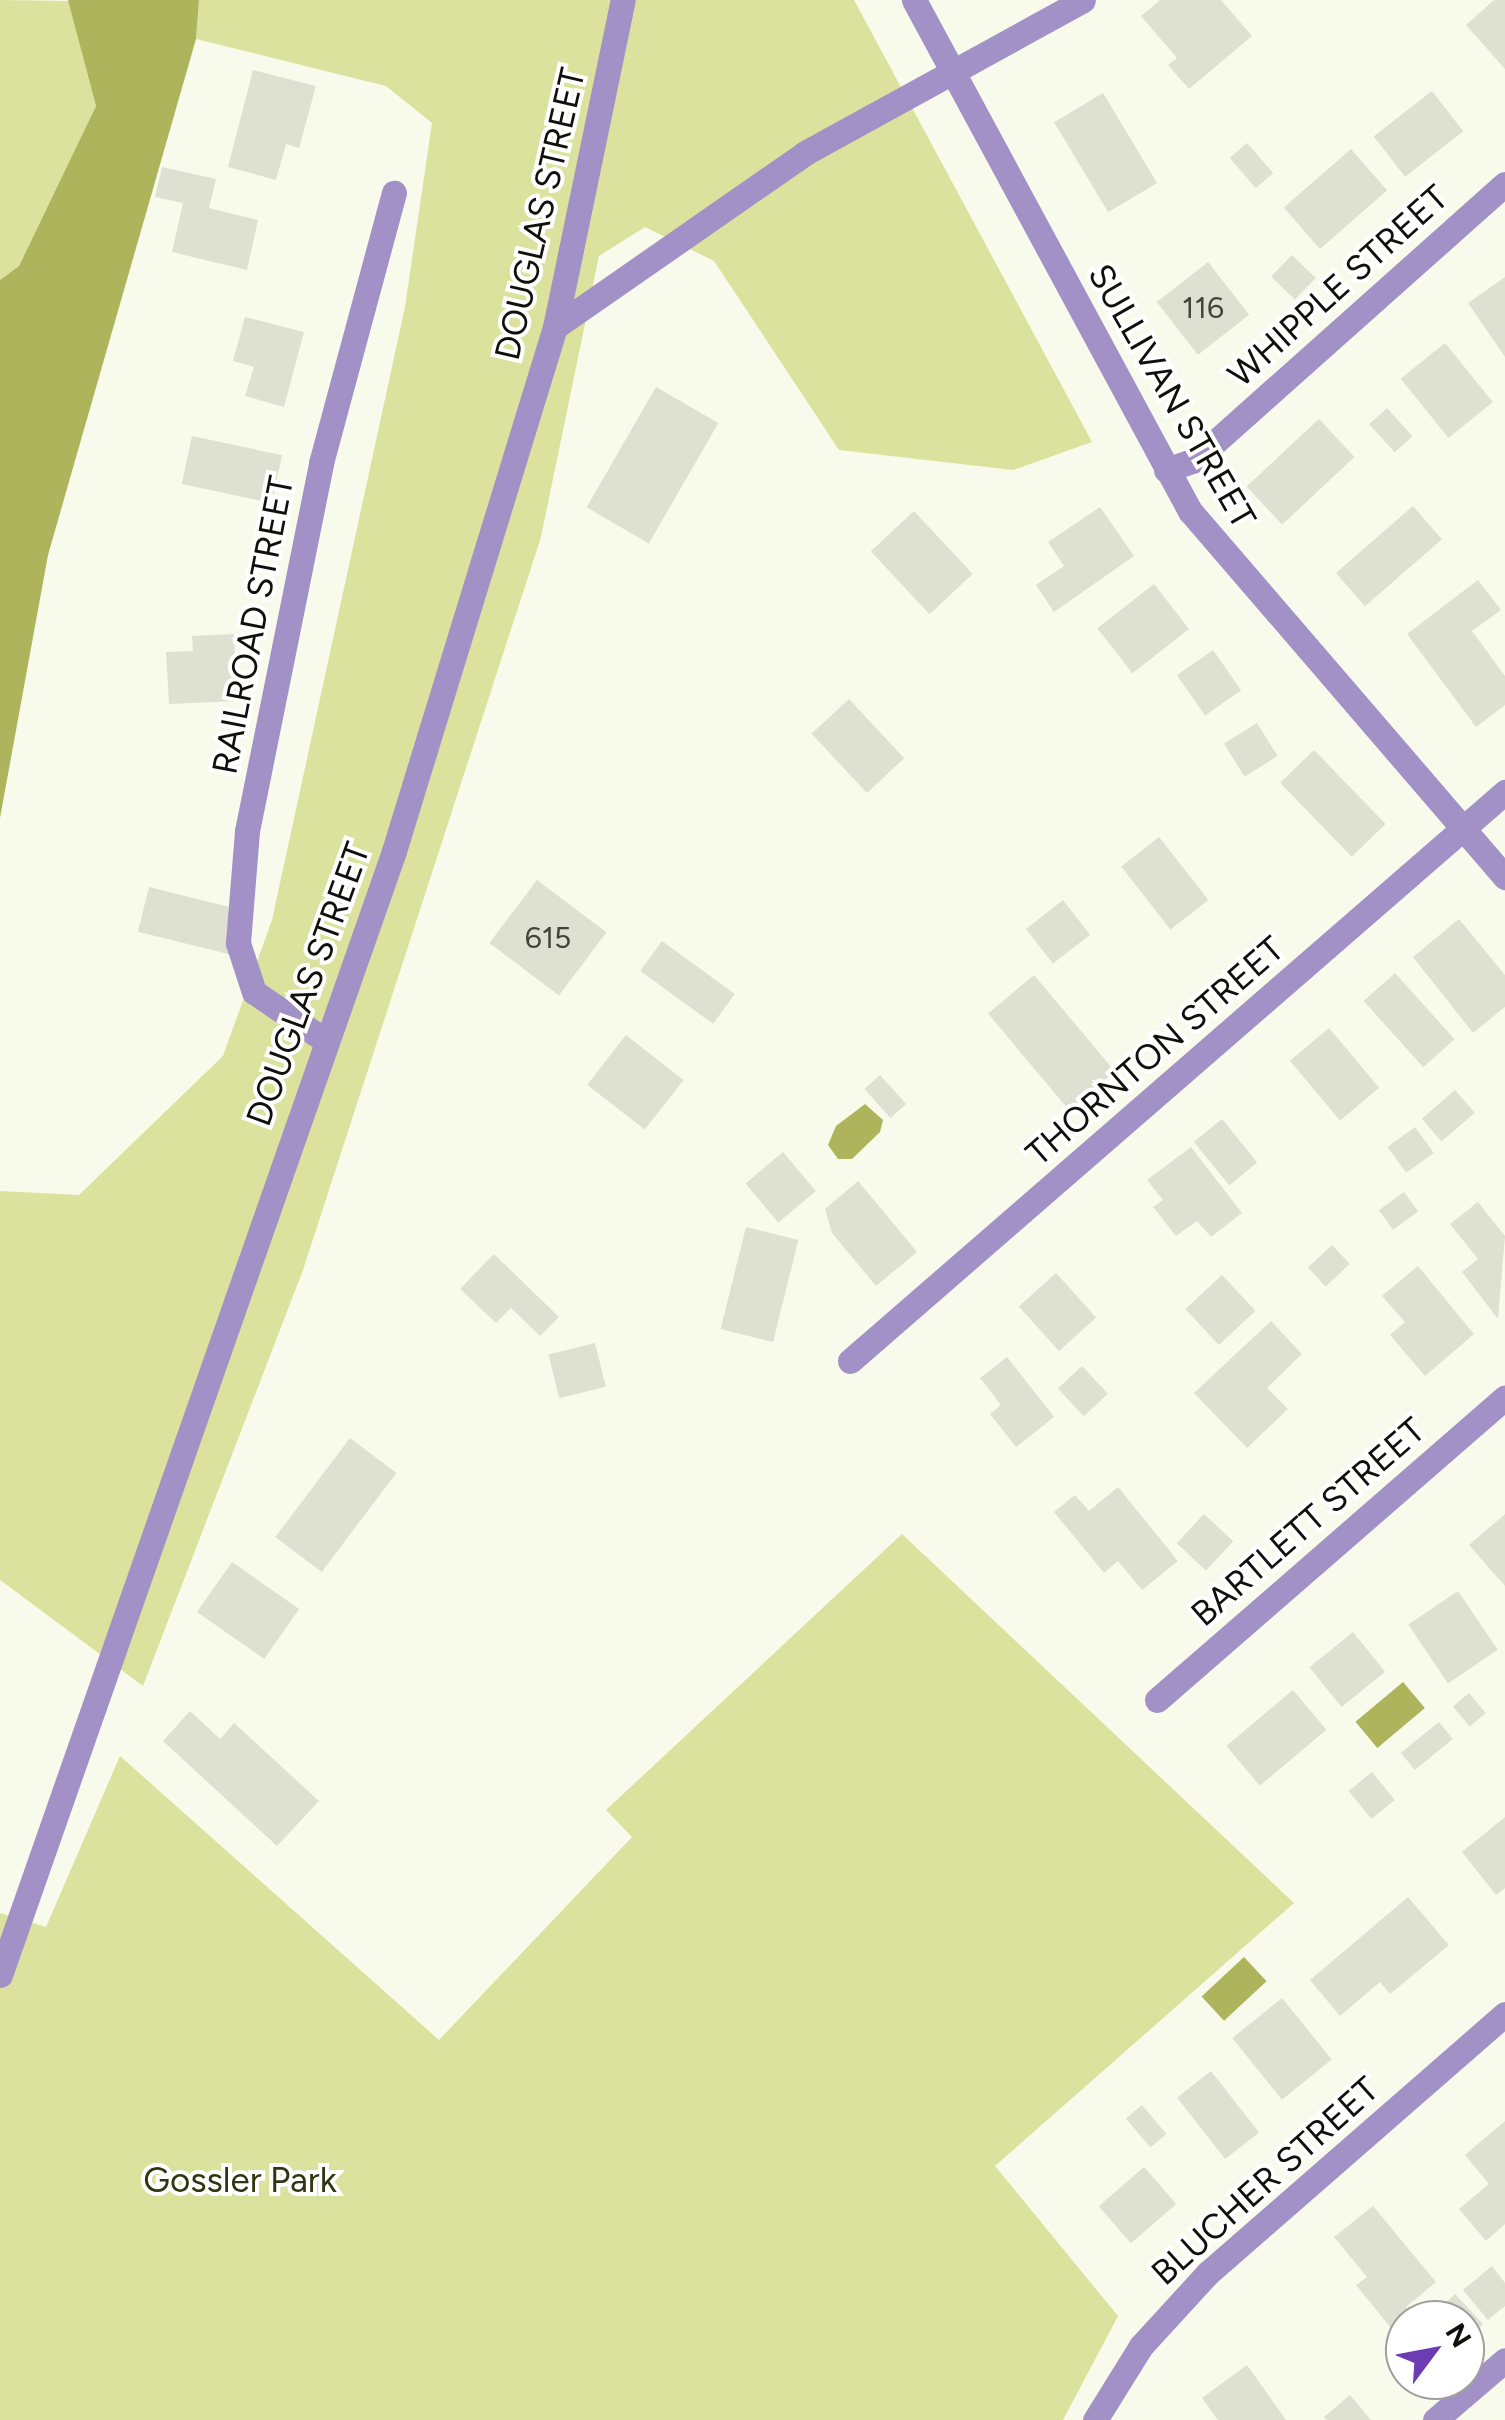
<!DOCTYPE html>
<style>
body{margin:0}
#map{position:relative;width:1505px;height:2420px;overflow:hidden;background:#f8faec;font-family:Figtree,sans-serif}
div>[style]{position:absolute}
.green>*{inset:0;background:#dbe29d}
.water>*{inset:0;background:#adb45c;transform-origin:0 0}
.building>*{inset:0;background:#dee0d2;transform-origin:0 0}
.minor>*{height:25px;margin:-12.5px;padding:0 12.5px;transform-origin:12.5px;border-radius:12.5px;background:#a191c6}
span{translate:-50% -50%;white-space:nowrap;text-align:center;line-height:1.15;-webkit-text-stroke:8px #fff;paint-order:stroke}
.number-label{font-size:30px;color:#43433d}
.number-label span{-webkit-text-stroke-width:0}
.street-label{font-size:35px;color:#0f0f0b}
.park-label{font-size:35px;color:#32350f}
.north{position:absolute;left:1385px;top:2300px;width:100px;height:100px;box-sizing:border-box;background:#fff;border:2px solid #9f9f9d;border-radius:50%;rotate:58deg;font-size:28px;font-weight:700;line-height:40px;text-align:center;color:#0f0f0b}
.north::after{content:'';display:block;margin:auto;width:35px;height:45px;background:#6d3bb2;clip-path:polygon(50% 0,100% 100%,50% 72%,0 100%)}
</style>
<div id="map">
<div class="green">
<div style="clip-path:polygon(0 0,69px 1px,96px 106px,19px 266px,0 280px)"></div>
<div style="clip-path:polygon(199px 0,854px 0,1092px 442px,1013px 470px,839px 450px,714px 261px,645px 227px,599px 256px,541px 537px,303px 1270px,143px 1686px,0 1580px,0 1191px,79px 1195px,223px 1056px,272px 920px,405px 307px,432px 123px,386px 86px,196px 39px)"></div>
<div style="clip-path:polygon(902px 1534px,1294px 1903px,995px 2166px,1118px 2316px,1063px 2420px,0 2420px,0 1913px,46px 1927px,120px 1756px,439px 2040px,632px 1837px,606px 1810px)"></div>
</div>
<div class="water">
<div style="clip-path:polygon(68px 0,199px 0,196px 39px,48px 555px,0 818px,0 280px,19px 266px,96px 106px)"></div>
<div style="clip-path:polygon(865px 1104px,883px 1120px,880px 1132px,852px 1159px,838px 1159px,828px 1145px,836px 1126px)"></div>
<div style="left:1403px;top:1682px;width:34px;height:62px;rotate:50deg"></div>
<div style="left:1244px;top:1957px;width:33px;height:58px;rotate:47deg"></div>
</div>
<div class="building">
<div style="clip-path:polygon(1160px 0,1221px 0,1252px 36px,1189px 89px,1168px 65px,1177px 58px,1141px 16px)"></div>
<div style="clip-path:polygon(1494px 0,1505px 0,1505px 69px,1466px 25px)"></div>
<div style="clip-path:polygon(253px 70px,316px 86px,299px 148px,286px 144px,276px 180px,228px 167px)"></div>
<div style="left:1432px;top:91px;width:51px;height:74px;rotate:52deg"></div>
<div style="left:1103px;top:93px;width:105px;height:57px;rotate:59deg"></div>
<div style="left:1247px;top:143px;width:40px;height:23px;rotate:49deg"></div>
<div style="left:1351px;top:149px;width:55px;height:89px;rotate:49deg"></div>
<div style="clip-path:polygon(162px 167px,216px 179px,209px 208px,258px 220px,247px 270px,172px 252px,183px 203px,155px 197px)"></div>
<div style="left:1292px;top:255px;width:33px;height:30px;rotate:44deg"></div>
<div style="left:1208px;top:262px;width:67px;height:65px;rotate:52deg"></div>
<div style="clip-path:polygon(1505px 277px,1505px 357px,1468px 303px)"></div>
<div style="clip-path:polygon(245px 317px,304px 332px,284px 407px,245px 396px,254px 367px,233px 361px)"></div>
<div style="left:1445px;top:343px;width:76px;height:57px;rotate:51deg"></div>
<div style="left:656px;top:387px;width:72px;height:139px;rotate:30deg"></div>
<div style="left:1387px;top:408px;width:38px;height:24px;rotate:48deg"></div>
<div style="left:1319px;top:419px;width:52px;height:99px;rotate:47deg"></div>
<div style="left:192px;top:436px;width:92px;height:49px;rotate:12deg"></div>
<div style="left:1413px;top:506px;width:44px;height:102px;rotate:49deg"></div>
<div style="clip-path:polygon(1100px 507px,1134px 556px,1054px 612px,1036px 585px,1064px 566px,1048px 542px)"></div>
<div style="left:914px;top:511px;width:86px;height:59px;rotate:47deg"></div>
<div style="clip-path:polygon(1478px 580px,1501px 610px,1472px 631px,1505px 676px,1505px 705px,1476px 727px,1407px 634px)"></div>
<div style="left:1154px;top:584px;width:57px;height:72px;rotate:52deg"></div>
<div style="clip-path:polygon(234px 634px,237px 701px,169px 704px,166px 652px,193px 651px,192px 636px)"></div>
<div style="left:1213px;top:650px;width:49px;height:44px;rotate:55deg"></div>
<div style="left:849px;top:699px;width:81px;height:51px;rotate:47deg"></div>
<div style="left:1257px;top:723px;width:39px;height:39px;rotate:58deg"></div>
<div style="left:1314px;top:750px;width:103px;height:47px;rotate:46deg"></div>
<div style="left:1159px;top:837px;width:80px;height:48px;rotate:52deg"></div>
<div style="left:537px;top:880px;width:87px;height:79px;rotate:37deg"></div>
<div style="left:149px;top:887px;width:95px;height:46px;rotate:14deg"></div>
<div style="left:1063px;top:900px;width:44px;height:47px;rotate:52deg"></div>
<div style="clip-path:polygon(1459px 919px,1505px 975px,1505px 1007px,1473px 1033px,1413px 957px)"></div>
<div style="left:662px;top:941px;width:90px;height:37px;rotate:36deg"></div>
<div style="left:1395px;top:973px;width:89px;height:42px;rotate:48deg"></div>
<div style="left:1034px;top:975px;width:126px;height:60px;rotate:50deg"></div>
<div style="left:1329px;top:1028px;width:78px;height:51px;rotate:50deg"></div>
<div style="left:626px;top:1035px;width:73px;height:63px;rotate:38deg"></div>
<div style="left:880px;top:1075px;width:39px;height:21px;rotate:48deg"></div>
<div style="left:1455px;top:1090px;width:30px;height:44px;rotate:49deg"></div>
<div style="left:1222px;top:1119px;width:56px;height:36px;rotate:51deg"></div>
<div style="left:1415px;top:1127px;width:32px;height:34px;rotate:54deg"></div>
<div style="clip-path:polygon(1191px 1147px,1242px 1213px,1211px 1237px,1197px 1221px,1176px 1236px,1153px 1207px,1163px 1200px,1147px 1180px)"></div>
<div style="left:783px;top:1152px;width:51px;height:49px;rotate:50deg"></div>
<div style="clip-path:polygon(858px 1181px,917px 1252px,876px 1286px,832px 1233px,825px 1209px)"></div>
<div style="left:1404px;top:1192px;width:24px;height:31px;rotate:54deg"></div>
<div style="clip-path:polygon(1478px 1202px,1505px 1236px,1498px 1319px,1462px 1272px,1478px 1259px,1450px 1224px)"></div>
<div style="left:746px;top:1227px;width:54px;height:105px;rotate:14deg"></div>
<div style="left:1332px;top:1245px;width:26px;height:33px;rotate:47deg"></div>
<div style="clip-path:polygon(494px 1254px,559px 1317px,540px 1336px,511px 1308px,496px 1323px,460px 1289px)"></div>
<div style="clip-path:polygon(1418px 1266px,1474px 1334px,1425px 1376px,1390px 1335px,1405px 1322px,1382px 1296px)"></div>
<div style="left:1056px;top:1273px;width:60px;height:50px;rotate:48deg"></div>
<div style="left:1222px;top:1275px;width:49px;height:50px;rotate:47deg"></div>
<div style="clip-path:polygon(1271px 1321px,1302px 1354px,1267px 1388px,1288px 1409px,1247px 1448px,1194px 1393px)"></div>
<div style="left:595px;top:1343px;width:45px;height:48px;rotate:76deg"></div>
<div style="clip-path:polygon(1007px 1357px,1054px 1417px,1016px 1447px,990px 1414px,1001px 1405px,980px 1378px)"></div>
<div style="left:1082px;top:1366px;width:38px;height:33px;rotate:47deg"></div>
<div style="left:350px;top:1438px;width:58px;height:124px;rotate:37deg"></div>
<div style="clip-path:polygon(1118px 1487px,1178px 1561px,1142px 1590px,1118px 1561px,1104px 1573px,1054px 1512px,1075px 1495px,1089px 1511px)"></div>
<div style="left:1204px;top:1514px;width:40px;height:40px;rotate:43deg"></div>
<div style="clip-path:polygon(1505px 1514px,1505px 1586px,1469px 1545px)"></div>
<div style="left:232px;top:1562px;width:82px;height:61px;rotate:35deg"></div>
<div style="left:1458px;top:1591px;width:71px;height:60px;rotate:56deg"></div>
<div style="left:1353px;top:1632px;width:51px;height:56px;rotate:51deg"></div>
<div style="left:1293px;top:1690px;width:52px;height:87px;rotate:50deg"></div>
<div style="left:1469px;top:1693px;width:26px;height:21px;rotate:50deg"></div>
<div style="clip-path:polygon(190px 1711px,220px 1739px,234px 1723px,319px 1801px,277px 1846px,163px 1741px)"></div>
<div style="left:1439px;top:1722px;width:22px;height:49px;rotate:51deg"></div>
<div style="left:1372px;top:1772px;width:36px;height:30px;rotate:51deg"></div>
<div style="clip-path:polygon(1505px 1817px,1505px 1888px,1496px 1895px,1462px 1852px)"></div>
<div style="clip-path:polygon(1408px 1897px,1449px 1945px,1390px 1994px,1380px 1982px,1340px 2016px,1310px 1980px)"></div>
<div style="left:1282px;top:1998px;width:79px;height:64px;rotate:51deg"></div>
<div style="left:1211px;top:2071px;width:78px;height:43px;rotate:52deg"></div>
<div style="left:1142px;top:2105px;width:38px;height:21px;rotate:50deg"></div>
<div style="clip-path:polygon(1505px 2121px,1505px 2224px,1486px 2241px,1459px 2209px,1489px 2184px,1465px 2155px)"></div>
<div style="left:1144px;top:2167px;width:49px;height:60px;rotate:49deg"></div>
<div style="clip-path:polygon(1373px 2206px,1436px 2282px,1406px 2307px,1413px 2317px,1395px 2333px,1356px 2285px,1367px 2277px,1334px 2237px)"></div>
<div style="clip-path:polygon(1492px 2266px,1505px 2283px,1505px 2306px,1488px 2320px,1463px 2290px)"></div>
<div style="clip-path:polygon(1455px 2294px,1483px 2324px,1465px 2340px,1465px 2320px,1431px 2317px)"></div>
<div style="clip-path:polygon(1247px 2365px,1286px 2420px,1218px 2420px,1202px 2398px)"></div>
<div style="clip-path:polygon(1350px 2395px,1371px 2420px,1327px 2420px,1324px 2417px)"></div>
</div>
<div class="minor">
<div style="left:914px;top:0;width:581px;rotate:61.63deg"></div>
<div style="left:1190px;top:511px;width:483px;rotate:49.3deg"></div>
<div style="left:555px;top:327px;width:305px;rotate:-34.8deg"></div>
<div style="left:805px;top:153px;width:317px;rotate:-28.8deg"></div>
<div style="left:1166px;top:470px;width:31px;rotate:-19deg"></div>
<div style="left:1195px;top:460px;width:415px;rotate:-41.7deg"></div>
<div style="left:323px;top:1039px;width:83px;rotate:-145.7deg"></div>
<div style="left:254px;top:992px;width:52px;rotate:-108.1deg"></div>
<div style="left:238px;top:943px;width:112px;rotate:-85.4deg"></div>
<div style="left:247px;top:831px;width:375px;rotate:-78.6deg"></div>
<div style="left:321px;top:463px;width:280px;rotate:-74.9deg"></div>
<div style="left:850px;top:1361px;width:868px;rotate:-40.98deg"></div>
<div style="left:1157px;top:1700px;width:461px;rotate:-41deg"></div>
<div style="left:0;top:1975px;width:1191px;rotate:-70.68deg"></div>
<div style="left:394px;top:851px;width:548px;rotate:-72.92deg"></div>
<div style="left:555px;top:327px;width:334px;rotate:-78.3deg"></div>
<div style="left:1095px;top:2420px;width:87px;rotate:-58.1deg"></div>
<div style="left:1141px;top:2346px;width:99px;rotate:-47.5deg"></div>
<div style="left:1208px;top:2273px;width:394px;rotate:-41.1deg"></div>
<div style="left:1435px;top:2420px;width:92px;rotate:-40.6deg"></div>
</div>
<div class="number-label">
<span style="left:1203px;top:308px">116</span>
<span style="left:548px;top:938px">615</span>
</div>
<div class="street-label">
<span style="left:540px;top:214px;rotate:-77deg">DOUGLAS STREET</span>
<span style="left:1338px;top:286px;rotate:-42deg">WHIPPLE STREET</span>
<span style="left:1172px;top:396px;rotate:60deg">SULLIVAN STREET</span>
<span style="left:253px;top:625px;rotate:-79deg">RAILROAD STREET</span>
<span style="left:308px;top:984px;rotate:-70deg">DOUGLAS STREET</span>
<span style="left:1155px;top:1051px;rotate:-41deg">THORNTON STREET</span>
<span style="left:1308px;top:1522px;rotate:-41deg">BARTLETT STREET</span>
<span style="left:1265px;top:2181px;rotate:-42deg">BLUCHER STREET</span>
</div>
<div class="park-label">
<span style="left:240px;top:2180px">Gossler Park</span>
</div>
<div class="north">N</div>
</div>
